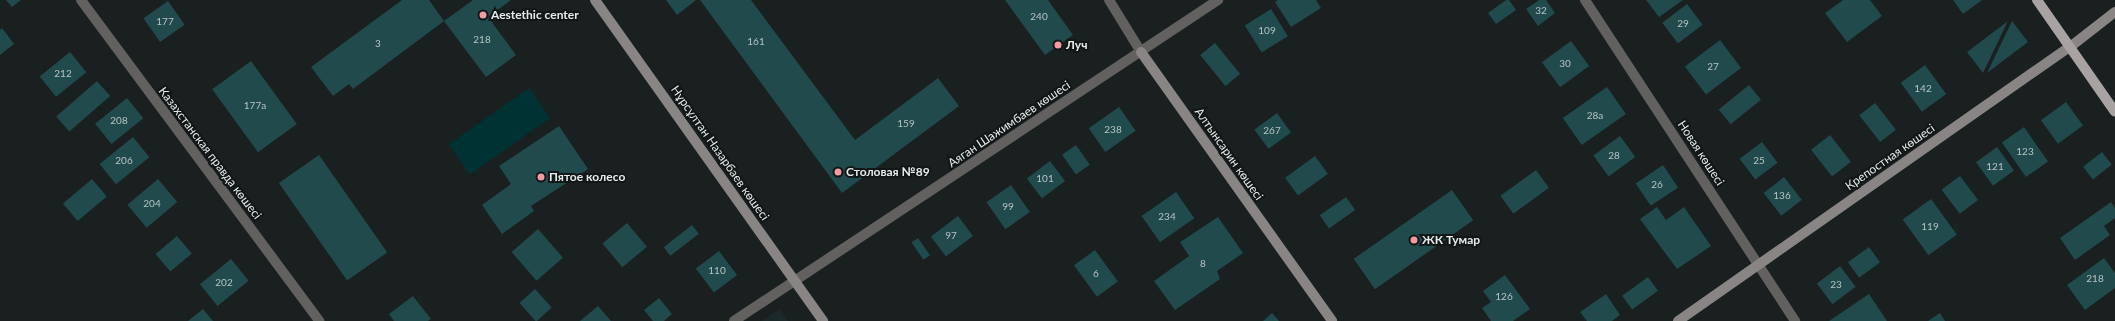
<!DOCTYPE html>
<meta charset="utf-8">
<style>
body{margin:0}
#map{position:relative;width:2115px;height:321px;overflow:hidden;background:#1a1f1f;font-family:Lato,sans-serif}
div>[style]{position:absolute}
.built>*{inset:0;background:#1c292a}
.green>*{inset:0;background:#003233;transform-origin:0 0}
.building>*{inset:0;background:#204a4b;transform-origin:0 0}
.street>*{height:10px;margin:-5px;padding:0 5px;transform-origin:5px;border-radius:5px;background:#636060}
.secondary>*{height:10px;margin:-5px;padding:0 5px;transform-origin:5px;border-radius:5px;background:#8a8585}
.primary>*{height:10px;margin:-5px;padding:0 5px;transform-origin:5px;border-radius:5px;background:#a8a2a2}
.dots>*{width:11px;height:11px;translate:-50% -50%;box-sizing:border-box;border:2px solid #111616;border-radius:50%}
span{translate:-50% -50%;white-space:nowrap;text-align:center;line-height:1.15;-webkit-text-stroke:4px #111616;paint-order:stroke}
.number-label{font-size:10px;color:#b6c3c3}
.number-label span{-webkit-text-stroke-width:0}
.poi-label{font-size:12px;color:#e8ebeb;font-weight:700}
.left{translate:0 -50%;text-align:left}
.street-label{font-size:12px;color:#e8ebeb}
</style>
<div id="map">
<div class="built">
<div style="clip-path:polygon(780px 309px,788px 321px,762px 321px)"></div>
</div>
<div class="green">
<div style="left:529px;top:88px;width:37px;height:98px;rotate:55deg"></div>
</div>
<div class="building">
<div style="clip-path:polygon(6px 0,21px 0,12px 7px)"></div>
<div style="clip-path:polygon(402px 0,429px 0,444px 21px,353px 89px,349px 84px,333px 96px,311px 67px)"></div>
<div style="clip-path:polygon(473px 0,511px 0,488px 17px,516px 55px,486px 77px,444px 21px)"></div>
<div style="clip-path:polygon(666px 0,696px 0,677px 15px)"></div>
<div style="clip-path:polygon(700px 0,751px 0,855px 140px,938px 78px,959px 106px,842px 193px)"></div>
<div style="clip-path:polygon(1005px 0,1048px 0,1073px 35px,1045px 55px)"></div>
<div style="clip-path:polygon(1278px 0,1316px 0,1321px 8px,1291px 27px,1275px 2px)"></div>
<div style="clip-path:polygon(1506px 0,1509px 0,1516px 10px,1496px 24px,1488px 13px)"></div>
<div style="clip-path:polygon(1539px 0,1546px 0,1555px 13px,1538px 26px,1526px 9px)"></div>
<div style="clip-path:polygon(1646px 0,1683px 0,1659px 17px)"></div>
<div style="clip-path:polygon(1843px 0,1870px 0,1882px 16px,1847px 42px,1825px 13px)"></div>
<div style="clip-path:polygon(1953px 0,1982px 0,1963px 14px)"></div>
<div style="left:168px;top:1px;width:29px;height:30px;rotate:55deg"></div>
<div style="left:1687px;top:4px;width:26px;height:31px;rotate:53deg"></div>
<div style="left:1271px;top:9px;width:32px;height:31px;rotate:58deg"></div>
<div style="clip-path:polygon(2008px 21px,1983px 73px,1967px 52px)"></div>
<div style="clip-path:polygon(2012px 21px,2028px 42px,1987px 73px)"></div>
<div style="clip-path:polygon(2px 28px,14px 44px,0 55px,0 30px)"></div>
<div style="left:1720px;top:40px;width:35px;height:44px;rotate:53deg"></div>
<div style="left:1571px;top:41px;width:31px;height:36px;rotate:54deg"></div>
<div style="left:1215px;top:43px;width:40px;height:19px;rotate:51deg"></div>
<div style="left:70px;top:52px;width:26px;height:39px;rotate:51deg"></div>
<div style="left:251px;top:61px;width:78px;height:48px;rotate:54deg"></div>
<div style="left:1925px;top:65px;width:36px;height:30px;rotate:54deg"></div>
<div style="left:97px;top:81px;width:20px;height:54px;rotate:49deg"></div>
<div style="left:1749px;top:85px;width:19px;height:39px;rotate:51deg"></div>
<div style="left:1607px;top:87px;width:33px;height:54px;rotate:55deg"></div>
<div style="left:127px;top:98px;width:26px;height:41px;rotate:51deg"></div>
<div style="left:2066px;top:102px;width:29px;height:31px;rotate:54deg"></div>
<div style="left:1875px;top:103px;width:34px;height:20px;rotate:52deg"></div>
<div style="left:1119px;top:107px;width:29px;height:37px;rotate:55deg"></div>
<div style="left:1277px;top:113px;width:24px;height:28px;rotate:54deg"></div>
<div style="clip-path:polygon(559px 126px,588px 169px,531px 206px,534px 211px,502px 234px,482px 205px,511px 184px,499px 166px)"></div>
<div style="left:2024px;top:127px;width:42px;height:27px;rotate:55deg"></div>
<div style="left:1830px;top:135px;width:34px;height:24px;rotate:52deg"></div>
<div style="left:1620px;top:136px;width:26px;height:33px;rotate:54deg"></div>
<div style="left:133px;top:137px;width:26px;height:43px;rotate:51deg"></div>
<div style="left:1762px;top:142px;width:26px;height:28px;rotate:53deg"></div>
<div style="left:1076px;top:145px;width:24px;height:17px;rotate:55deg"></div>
<div style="left:1997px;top:147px;width:29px;height:26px;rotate:54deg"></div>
<div style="left:2102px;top:152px;width:16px;height:24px;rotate:52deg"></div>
<div style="left:319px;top:155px;width:119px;height:49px;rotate:55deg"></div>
<div style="left:1315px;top:156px;width:22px;height:37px;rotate:54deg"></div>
<div style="left:1050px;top:161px;width:25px;height:29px;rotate:53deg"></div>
<div style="left:1663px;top:165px;width:27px;height:33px;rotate:56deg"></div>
<div style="left:1536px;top:170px;width:22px;height:44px;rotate:54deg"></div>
<div style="left:1960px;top:176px;width:30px;height:23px;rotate:53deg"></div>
<div style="left:1784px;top:177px;width:29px;height:26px;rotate:52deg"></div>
<div style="left:92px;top:179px;width:23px;height:38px;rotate:50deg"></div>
<div style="left:158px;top:179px;width:30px;height:40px;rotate:50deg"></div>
<div style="left:1011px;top:185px;width:33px;height:30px;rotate:55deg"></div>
<div style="left:1452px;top:190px;width:37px;height:120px;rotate:55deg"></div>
<div style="left:1176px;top:192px;width:32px;height:42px;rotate:55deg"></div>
<div style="left:1346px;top:197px;width:16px;height:32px;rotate:55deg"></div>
<div style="left:1931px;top:199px;width:44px;height:35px;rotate:54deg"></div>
<div style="clip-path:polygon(2111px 202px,2115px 208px,2115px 218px,2104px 226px,2110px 235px,2075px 260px,2060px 238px)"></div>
<div style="clip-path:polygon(1657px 207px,1666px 220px,1684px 207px,1711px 246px,1677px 269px,1640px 219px)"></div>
<div style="left:958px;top:216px;width:25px;height:34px;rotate:53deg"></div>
<div style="clip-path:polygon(1218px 217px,1243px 253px,1217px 271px,1220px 279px,1175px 310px,1154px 281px,1189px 256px,1180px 242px)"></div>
<div style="left:627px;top:223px;width:31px;height:32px;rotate:50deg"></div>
<div style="left:692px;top:225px;width:11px;height:36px;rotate:52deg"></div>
<div style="left:538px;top:229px;width:38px;height:35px;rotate:49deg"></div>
<div style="left:177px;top:236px;width:23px;height:28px;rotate:50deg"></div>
<div style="left:918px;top:238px;width:21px;height:8px;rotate:55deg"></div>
<div style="left:1869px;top:247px;width:19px;height:26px;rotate:54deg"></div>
<div style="left:1095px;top:250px;width:39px;height:26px;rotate:54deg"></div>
<div style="left:719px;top:251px;width:30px;height:29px;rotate:53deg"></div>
<div style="clip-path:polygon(2104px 258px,2115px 273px,2115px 288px,2085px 310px,2067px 285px)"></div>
<div style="left:231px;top:259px;width:28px;height:40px;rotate:51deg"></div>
<div style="left:1840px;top:266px;width:26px;height:29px;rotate:53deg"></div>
<div style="clip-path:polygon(1505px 275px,1530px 309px,1513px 321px,1491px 321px,1482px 308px,1491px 302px,1483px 291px)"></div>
<div style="left:1648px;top:277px;width:17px;height:32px;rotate:54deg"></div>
<div style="left:535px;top:289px;width:25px;height:21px;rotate:48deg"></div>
<div style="clip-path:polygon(1606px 294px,1620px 315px,1612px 321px,1587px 321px,1580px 312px)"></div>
<div style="clip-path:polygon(1869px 294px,1887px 321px,1829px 321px)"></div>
<div style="clip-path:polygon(413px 296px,431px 319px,428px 321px,394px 321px,389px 314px)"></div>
<div style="clip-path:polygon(659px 298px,672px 314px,664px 321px,653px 321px,644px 310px)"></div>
<div style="clip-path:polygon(598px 306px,611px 321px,580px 321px)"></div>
<div style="clip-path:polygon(203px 309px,213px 321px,188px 321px)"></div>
<div style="clip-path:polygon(1272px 313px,1279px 321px,1263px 321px)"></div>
<div style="clip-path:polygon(1940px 313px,1945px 321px,1928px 321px)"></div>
</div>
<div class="street">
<div style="left:81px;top:0;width:400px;rotate:53.4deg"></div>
<div style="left:1109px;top:0;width:61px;rotate:58.4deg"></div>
<div style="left:1585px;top:0;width:384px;rotate:56.8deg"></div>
<div style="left:734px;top:321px;width:581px;rotate:-33.55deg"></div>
</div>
<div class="secondary">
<div style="left:595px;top:0;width:394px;rotate:54.6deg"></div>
<div style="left:1141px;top:52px;width:330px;rotate:54.6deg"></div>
<div style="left:1678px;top:321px;width:478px;rotate:-35deg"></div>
<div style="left:2070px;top:47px;width:57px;rotate:-37.9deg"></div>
</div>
<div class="primary">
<div style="left:2037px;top:0;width:136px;rotate:55.1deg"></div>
</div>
<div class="dots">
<div style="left:483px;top:15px;background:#f49aa0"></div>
<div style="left:1058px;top:45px;background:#f49aa0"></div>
<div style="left:838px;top:172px;background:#f49aa0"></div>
<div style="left:541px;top:177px;background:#f49aa0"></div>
<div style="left:1414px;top:240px;background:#f49aa0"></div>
</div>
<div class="number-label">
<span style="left:1541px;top:11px">32</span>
<span style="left:1039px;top:17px">240</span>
<span style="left:165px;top:22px">177</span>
<span style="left:1683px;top:24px">29</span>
<span style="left:1267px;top:31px">109</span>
<span style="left:482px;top:40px">218</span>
<span style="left:756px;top:42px">161</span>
<span style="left:378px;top:44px">3</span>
<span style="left:1565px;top:64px">30</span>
<span style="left:1713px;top:67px">27</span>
<span style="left:63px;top:74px">212</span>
<span style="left:1923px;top:89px">142</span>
<span style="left:255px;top:106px">177а</span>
<span style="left:1595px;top:116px">28а</span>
<span style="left:119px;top:121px">208</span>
<span style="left:906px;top:124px">159</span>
<span style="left:1113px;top:130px">238</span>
<span style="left:1272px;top:131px">267</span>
<span style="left:2025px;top:152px">123</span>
<span style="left:1614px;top:156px">28</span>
<span style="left:124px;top:161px">206</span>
<span style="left:1759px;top:161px">25</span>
<span style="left:1995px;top:167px">121</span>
<span style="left:1045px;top:179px">101</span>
<span style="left:1657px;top:185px">26</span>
<span style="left:1782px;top:196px">136</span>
<span style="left:152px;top:204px">204</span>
<span style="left:1008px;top:207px">99</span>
<span style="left:1167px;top:217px">234</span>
<span style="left:1930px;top:227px">119</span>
<span style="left:951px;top:236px">97</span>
<span style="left:1203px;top:264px">8</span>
<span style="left:717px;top:271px">110</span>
<span style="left:1096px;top:274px">6</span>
<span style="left:2095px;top:279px">218</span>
<span style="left:224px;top:283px">202</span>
<span style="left:1836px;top:285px">23</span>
<span style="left:1504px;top:297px">126</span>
</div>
<div class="poi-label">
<span class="left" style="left:491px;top:15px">Aestethic center</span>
<span class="left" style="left:1066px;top:45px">Луч</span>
<span class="left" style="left:846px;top:172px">Столовая №89</span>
<span class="left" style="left:549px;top:177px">Пятое колесо</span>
<span class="left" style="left:1422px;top:240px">ЖК Тумар</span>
</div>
<div class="street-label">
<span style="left:1009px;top:124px;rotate:-34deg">Аяган Шажимбаев көшесі</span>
<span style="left:210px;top:153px;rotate:53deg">Казахстанская правда көшесі</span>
<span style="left:720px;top:153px;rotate:55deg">Нұрсұлтан Назарбаев көшесі</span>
<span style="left:1701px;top:153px;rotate:57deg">Новая көшесі</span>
<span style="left:1229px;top:154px;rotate:55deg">Алтынсарин көшесі</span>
<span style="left:1890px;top:157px;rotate:-35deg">Крепостная көшесі</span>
</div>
</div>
